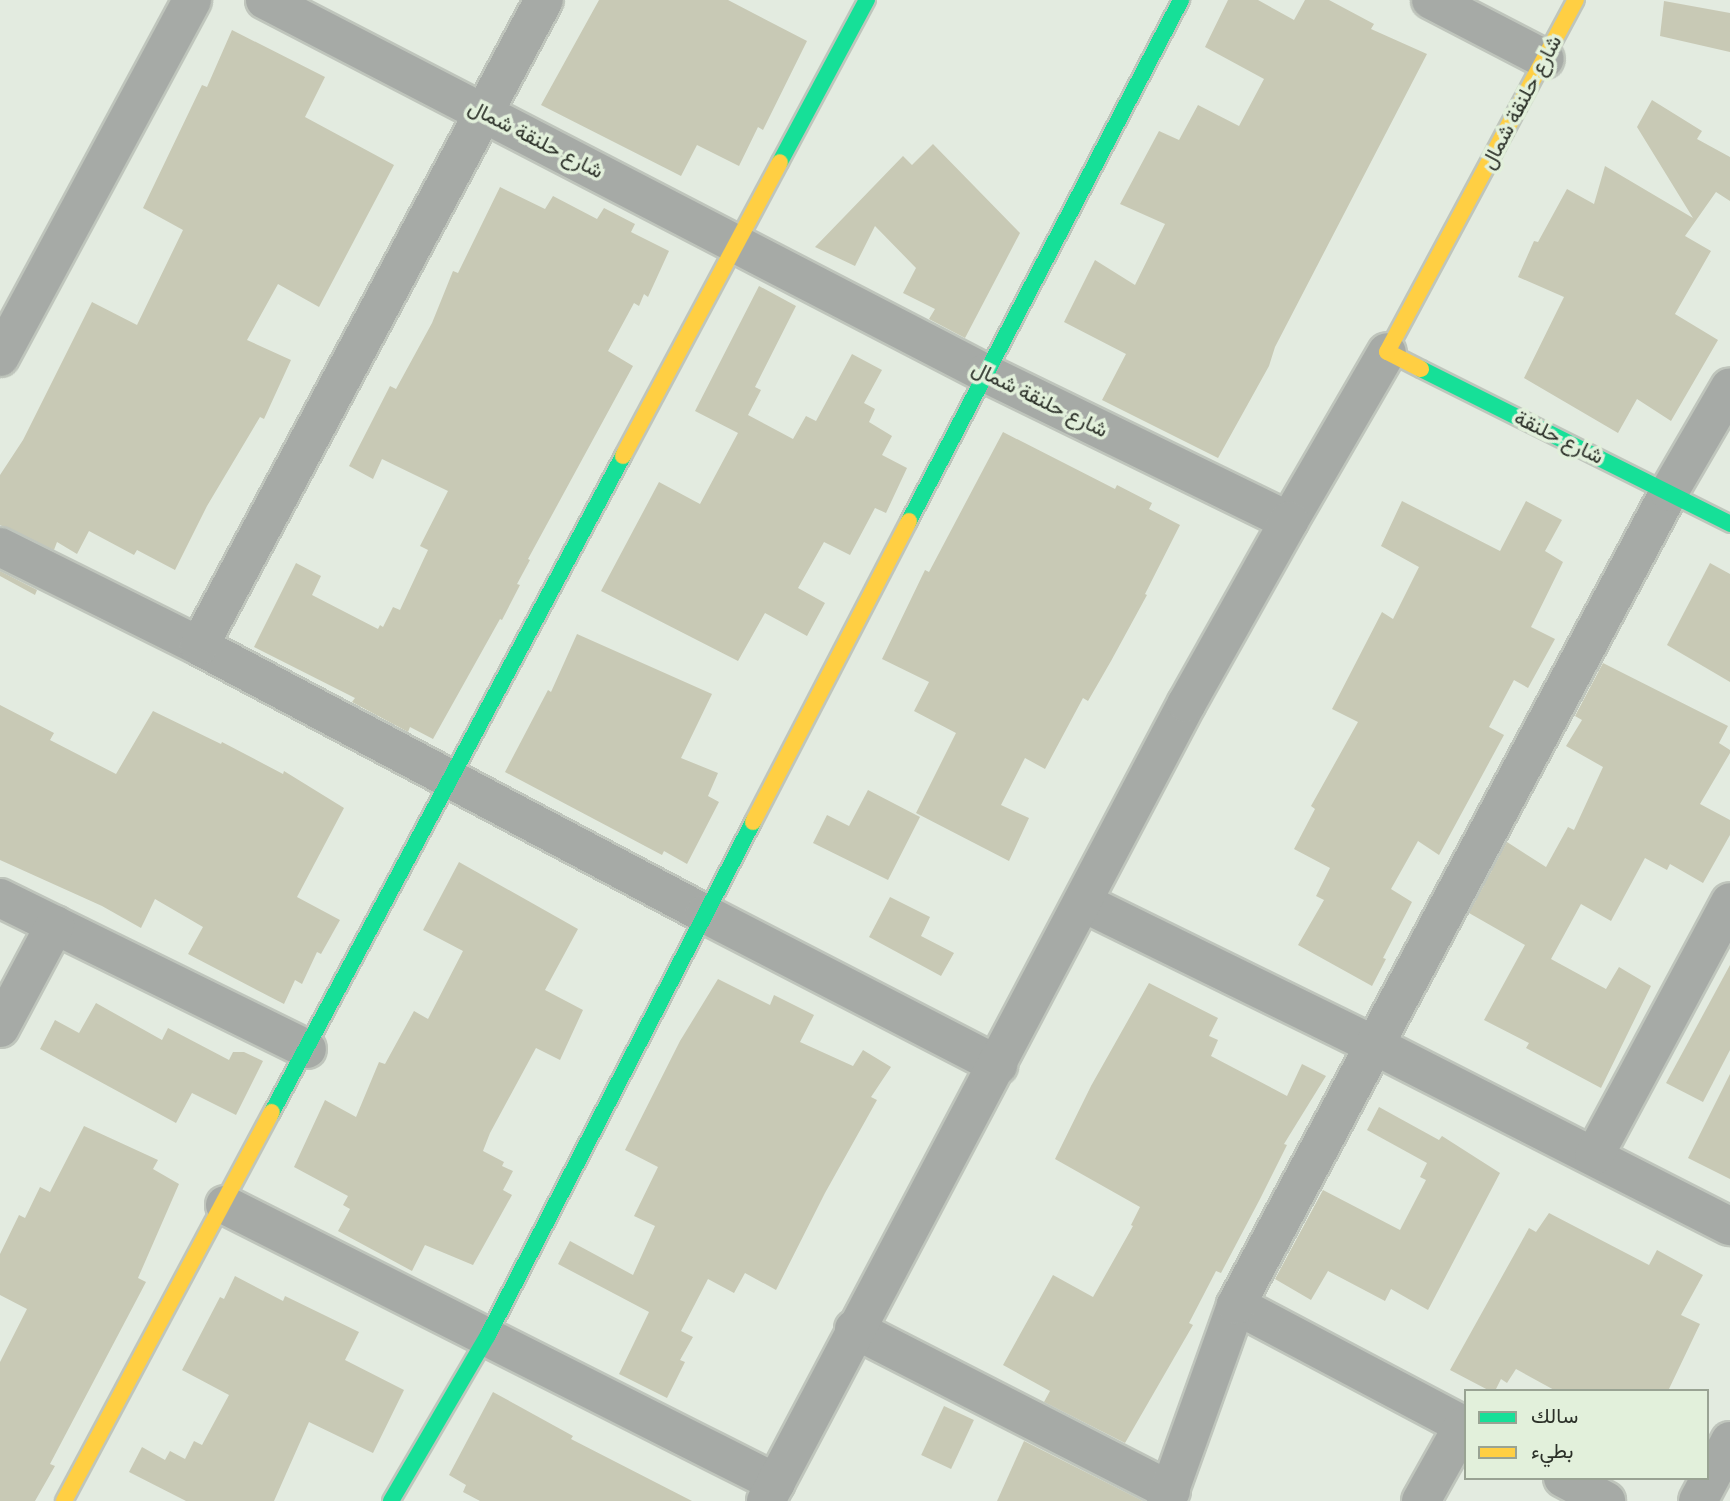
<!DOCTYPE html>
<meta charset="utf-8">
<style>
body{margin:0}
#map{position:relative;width:1730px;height:1501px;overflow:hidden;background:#e3ebe0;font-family:Signika,Vazirmatn,sans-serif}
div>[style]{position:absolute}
.building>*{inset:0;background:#c8c9b5;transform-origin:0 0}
.roads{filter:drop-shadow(2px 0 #bfc5bc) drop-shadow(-2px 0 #bfc5bc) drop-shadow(0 2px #bfc5bc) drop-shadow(0 -2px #bfc5bc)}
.street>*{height:38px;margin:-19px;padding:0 19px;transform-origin:19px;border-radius:19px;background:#a6aaa6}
.fast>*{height:16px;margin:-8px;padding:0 8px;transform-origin:8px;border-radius:8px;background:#16e098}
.slow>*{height:16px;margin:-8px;padding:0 8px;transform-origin:8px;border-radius:8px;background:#ffcf43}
span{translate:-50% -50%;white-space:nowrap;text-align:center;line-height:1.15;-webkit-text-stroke:7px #e2f0db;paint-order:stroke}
.street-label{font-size:21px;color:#2b3028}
.legend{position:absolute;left:1464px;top:1389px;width:245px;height:91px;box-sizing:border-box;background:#e2f0db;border:2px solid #99a393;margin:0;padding:9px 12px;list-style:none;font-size:21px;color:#2b3028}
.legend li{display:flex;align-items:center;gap:14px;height:35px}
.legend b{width:35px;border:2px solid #99a393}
</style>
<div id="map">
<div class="building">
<div style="clip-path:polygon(599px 0,728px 0,807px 41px,763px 130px,758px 127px,739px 166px,697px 145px,681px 176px,541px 105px)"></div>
<div style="clip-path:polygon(1228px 0,1258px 0,1294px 20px,1305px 0,1329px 0,1374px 24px,1371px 29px,1427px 54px,1275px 347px,1269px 366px,1218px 458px,1102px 400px,1126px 354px,1064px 322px,1095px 260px,1135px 285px,1165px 224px,1120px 204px,1159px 131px,1179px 140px,1198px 105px,1239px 126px,1264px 79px,1205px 47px)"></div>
<div style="clip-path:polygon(1664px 1px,1730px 13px,1730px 52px,1660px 36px)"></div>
<div style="clip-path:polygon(232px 30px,325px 77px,305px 117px,394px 165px,319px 307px,278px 284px,247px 340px,291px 360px,264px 419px,260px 417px,207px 506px,175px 570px,137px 550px,134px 555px,89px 531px,77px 554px,57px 542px,54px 550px,0 525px,0 475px,23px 440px,92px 302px,137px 325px,183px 230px,143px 208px,202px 85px,207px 87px)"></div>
<div style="clip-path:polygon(1652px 100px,1702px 131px,1697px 139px,1730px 157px,1730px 201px,1716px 192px,1685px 236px,1711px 251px,1675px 314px,1718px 340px,1671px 421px,1637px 399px,1618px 433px,1524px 378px,1564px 297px,1518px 277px,1534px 241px,1538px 242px,1567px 189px,1594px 204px,1605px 166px,1693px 218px,1637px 127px)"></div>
<div style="clip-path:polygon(933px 144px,1020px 233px,965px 338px,929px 319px,935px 309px,903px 293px,916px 268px,875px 226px,855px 266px,815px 247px,903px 156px,912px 165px)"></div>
<div style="clip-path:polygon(500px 187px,545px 209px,553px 196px,597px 219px,604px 208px,635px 224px,631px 232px,669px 251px,648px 297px,644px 294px,639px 306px,634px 303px,608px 351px,633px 366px,528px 559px,530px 560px,517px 584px,520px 585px,502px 620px,500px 619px,433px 739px,410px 727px,408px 732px,352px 702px,355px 698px,254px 647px,296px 563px,321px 576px,312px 595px,378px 629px,380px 625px,383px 627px,393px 607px,400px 610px,428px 550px,420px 546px,448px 491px,382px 459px,373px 479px,349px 466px,390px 386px,396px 389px,432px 323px,453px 271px,458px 273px)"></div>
<div style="clip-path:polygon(759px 286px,796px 306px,755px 387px,761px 390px,748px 415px,793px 439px,806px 416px,816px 421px,852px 354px,882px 370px,864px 403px,875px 409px,869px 422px,892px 436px,882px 455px,907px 468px,886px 513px,875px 508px,850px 555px,824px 542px,798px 588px,825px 603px,807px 636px,765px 613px,738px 661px,601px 591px,659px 482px,700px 504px,738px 433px,695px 411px)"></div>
<div style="clip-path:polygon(1003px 432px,1115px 489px,1117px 485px,1152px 503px,1149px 509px,1180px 525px,1145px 594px,1147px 595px,1111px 661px,1088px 701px,1083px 698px,1045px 769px,1025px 758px,1001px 805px,1029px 818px,1009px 861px,916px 813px,956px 733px,914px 711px,929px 682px,882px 659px,925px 570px,929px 572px)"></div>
<div style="clip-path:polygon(1402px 501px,1500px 551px,1526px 501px,1562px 520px,1545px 551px,1563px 562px,1531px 627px,1555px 639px,1528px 688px,1514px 680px,1489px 727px,1504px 735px,1439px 855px,1418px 841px,1391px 889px,1412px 902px,1383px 958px,1386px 959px,1372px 986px,1298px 945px,1324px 900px,1316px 896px,1330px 868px,1294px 849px,1315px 809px,1311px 806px,1358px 722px,1332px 709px,1382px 612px,1393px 619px,1419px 567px,1381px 546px)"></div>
<div style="clip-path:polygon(1710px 563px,1730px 574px,1730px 682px,1667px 645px)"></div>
<div style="clip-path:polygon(0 571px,37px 590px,35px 595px,0 576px)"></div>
<div style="clip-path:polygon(577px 634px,712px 694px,681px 758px,718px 773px,708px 796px,719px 802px,687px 864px,664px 851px,662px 855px,505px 772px,548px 690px,551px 692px)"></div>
<div style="clip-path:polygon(1603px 663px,1728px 726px,1719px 743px,1730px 750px,1730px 753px,1700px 804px,1730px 820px,1730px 835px,1703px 883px,1670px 864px,1667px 870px,1645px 858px,1611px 921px,1581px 904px,1551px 959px,1606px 989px,1619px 967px,1651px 986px,1601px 1088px,1526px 1048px,1529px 1043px,1484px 1020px,1525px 945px,1469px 913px,1507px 842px,1546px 867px,1568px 827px,1574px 830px,1603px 767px,1566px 746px,1582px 720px,1575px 716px)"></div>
<div style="clip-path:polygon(0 705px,54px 733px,50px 740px,116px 774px,153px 711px,221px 744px,222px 742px,283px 774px,284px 771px,344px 808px,297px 897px,340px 920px,321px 954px,317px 952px,302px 984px,295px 980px,284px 1004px,188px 954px,203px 927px,155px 899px,141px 928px,102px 906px,0 860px)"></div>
<div style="clip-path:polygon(868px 790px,920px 817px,888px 880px,813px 843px,827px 815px,849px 826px)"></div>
<div style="clip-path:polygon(459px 862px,578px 929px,545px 990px,583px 1010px,560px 1060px,536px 1048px,490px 1133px,483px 1151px,504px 1162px,502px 1166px,513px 1171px,503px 1190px,512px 1195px,473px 1265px,425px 1245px,412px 1271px,338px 1231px,350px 1209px,343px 1205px,348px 1196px,294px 1167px,325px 1100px,356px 1117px,379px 1062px,385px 1064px,414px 1011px,428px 1019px,463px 951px,423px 930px)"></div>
<div style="clip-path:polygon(890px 897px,930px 917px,921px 936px,954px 953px,941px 976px,869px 937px)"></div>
<div style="clip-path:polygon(1730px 965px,1730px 1050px,1703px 1102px,1666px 1083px)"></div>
<div style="clip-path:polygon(718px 979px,770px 1005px,774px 995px,814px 1015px,800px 1042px,853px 1066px,863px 1050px,891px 1067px,871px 1097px,877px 1100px,825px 1193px,776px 1290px,745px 1273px,734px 1293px,708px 1279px,681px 1331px,693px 1337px,680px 1360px,685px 1362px,667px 1398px,619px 1374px,649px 1312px,558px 1264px,570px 1241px,633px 1275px,655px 1226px,634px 1216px,658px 1167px,625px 1150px,680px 1041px)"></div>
<div style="clip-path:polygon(1149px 983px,1218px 1018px,1209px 1036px,1218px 1040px,1211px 1056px,1287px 1096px,1302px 1064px,1326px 1076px,1284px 1144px,1287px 1145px,1260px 1199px,1221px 1273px,1216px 1271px,1189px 1323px,1193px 1325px,1125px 1443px,1044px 1402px,1050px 1391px,1003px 1365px,1053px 1275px,1093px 1297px,1133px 1226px,1131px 1225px,1140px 1207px,1055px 1159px,1091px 1086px)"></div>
<div style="clip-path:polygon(96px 1003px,162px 1040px,168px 1028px,229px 1060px,233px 1052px,244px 1052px,263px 1061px,236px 1115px,192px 1093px,176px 1123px,40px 1049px,55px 1020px,79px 1033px)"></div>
<div style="clip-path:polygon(1730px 1074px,1730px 1179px,1688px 1158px)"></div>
<div style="clip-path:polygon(1379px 1107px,1439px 1140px,1442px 1136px,1500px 1173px,1428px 1310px,1391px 1289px,1385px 1301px,1328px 1271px,1311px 1300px,1275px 1279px,1323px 1190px,1400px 1230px,1426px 1180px,1420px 1177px,1427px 1163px,1367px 1130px)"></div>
<div style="clip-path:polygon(84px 1126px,158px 1160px,153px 1169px,179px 1184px,138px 1278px,146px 1282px,50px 1464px,55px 1466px,35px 1501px,0 1501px,0 1362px,27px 1309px,0 1295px,0 1254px,19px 1215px,25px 1218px,40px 1187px,50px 1192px)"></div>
<div style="clip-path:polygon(1549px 1213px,1649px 1265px,1657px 1250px,1703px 1275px,1681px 1315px,1700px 1324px,1668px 1391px,1556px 1391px,1516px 1369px,1507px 1383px,1501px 1379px,1495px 1391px,1490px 1391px,1450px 1370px,1529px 1228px,1536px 1232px)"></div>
<div style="clip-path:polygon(235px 1276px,283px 1301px,285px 1296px,359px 1332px,345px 1360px,404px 1390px,373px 1453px,309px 1422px,274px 1501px,186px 1501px,129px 1472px,142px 1447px,165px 1460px,170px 1451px,185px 1459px,194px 1441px,202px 1445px,229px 1395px,182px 1370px,220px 1297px,224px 1299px)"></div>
<div style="clip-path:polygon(493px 1392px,573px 1436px,571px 1439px,692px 1501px,480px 1501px,463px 1492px,466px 1485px,449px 1475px)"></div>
<div style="left:944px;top:1406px;width:33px;height:54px;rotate:25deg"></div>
<div style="clip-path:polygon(1024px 1441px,1143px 1501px,997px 1501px)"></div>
</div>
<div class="roads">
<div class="street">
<div style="left:265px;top:0;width:811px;rotate:27.39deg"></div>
<div style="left:985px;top:373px;width:338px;rotate:26deg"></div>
<div style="left:1289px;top:521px;width:195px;rotate:-59.9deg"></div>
<div style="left:1431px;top:0;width:128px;rotate:27.4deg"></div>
<div style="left:0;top:357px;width:405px;rotate:-61.7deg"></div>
<div style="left:0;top:547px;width:222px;rotate:26.4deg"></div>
<div style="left:199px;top:646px;width:573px;rotate:27.91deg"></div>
<div style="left:705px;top:914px;width:330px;rotate:27.3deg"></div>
<div style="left:199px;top:646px;width:732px;rotate:-61.9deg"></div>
<div style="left:0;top:898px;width:342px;rotate:26.2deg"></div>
<div style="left:1084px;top:903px;width:323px;rotate:26.1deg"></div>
<div style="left:1374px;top:1045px;width:399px;rotate:27deg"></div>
<div style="left:0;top:1028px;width:117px;rotate:-61.9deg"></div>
<div style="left:1594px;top:1156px;width:288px;rotate:-61.8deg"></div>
<div style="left:225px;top:1205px;width:617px;rotate:26.77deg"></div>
<div style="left:1236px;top:1305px;width:260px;rotate:27.9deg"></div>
<div style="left:854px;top:1329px;width:356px;rotate:27.1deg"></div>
<div style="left:1563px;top:1478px;width:49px;rotate:28.1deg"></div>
<div style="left:766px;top:1501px;width:902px;rotate:-62.19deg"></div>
<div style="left:1187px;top:703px;width:209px;rotate:-60.7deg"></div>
<div style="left:1166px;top:1501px;width:208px;rotate:-70.3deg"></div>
<div style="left:1236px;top:1305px;width:921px;rotate:-61.96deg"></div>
<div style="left:1669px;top:492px;width:121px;rotate:-59.8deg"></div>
<div style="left:1421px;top:1501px;width:86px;rotate:-60.8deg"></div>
<div style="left:1698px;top:1501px;width:68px;rotate:-61.9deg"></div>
</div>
<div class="fast">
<div style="left:780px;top:162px;width:184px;rotate:-61.8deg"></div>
<div style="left:1421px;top:369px;width:346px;rotate:26.6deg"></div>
<div style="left:909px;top:521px;width:588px;rotate:-62.43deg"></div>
<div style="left:272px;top:1112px;width:744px;rotate:-61.85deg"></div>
<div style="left:391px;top:1501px;width:192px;rotate:-59.7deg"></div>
<div style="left:488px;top:1335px;width:577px;rotate:-62.68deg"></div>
</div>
<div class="slow">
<div style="left:1421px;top:369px;width:38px;rotate:-153deg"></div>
<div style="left:1387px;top:352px;width:400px;rotate:-61.8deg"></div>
<div style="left:623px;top:456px;width:333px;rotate:-61.9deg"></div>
<div style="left:753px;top:822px;width:339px;rotate:-62.6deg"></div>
<div style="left:64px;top:1501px;width:441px;rotate:-61.9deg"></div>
</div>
</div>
<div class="street-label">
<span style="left:1521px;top:102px;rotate:-62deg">شارع حلنقة شمال</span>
<span style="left:536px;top:139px;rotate:27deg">شارع حلنقة شمال</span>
<span style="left:1040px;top:399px;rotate:26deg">شارع حلنقة شمال</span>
<span style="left:1559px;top:437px;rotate:26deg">شارع حلنقة</span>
</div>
<ul class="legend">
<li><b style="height:9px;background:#16e098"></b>سالك</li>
<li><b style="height:9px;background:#ffcf43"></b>بطيء</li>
</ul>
</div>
